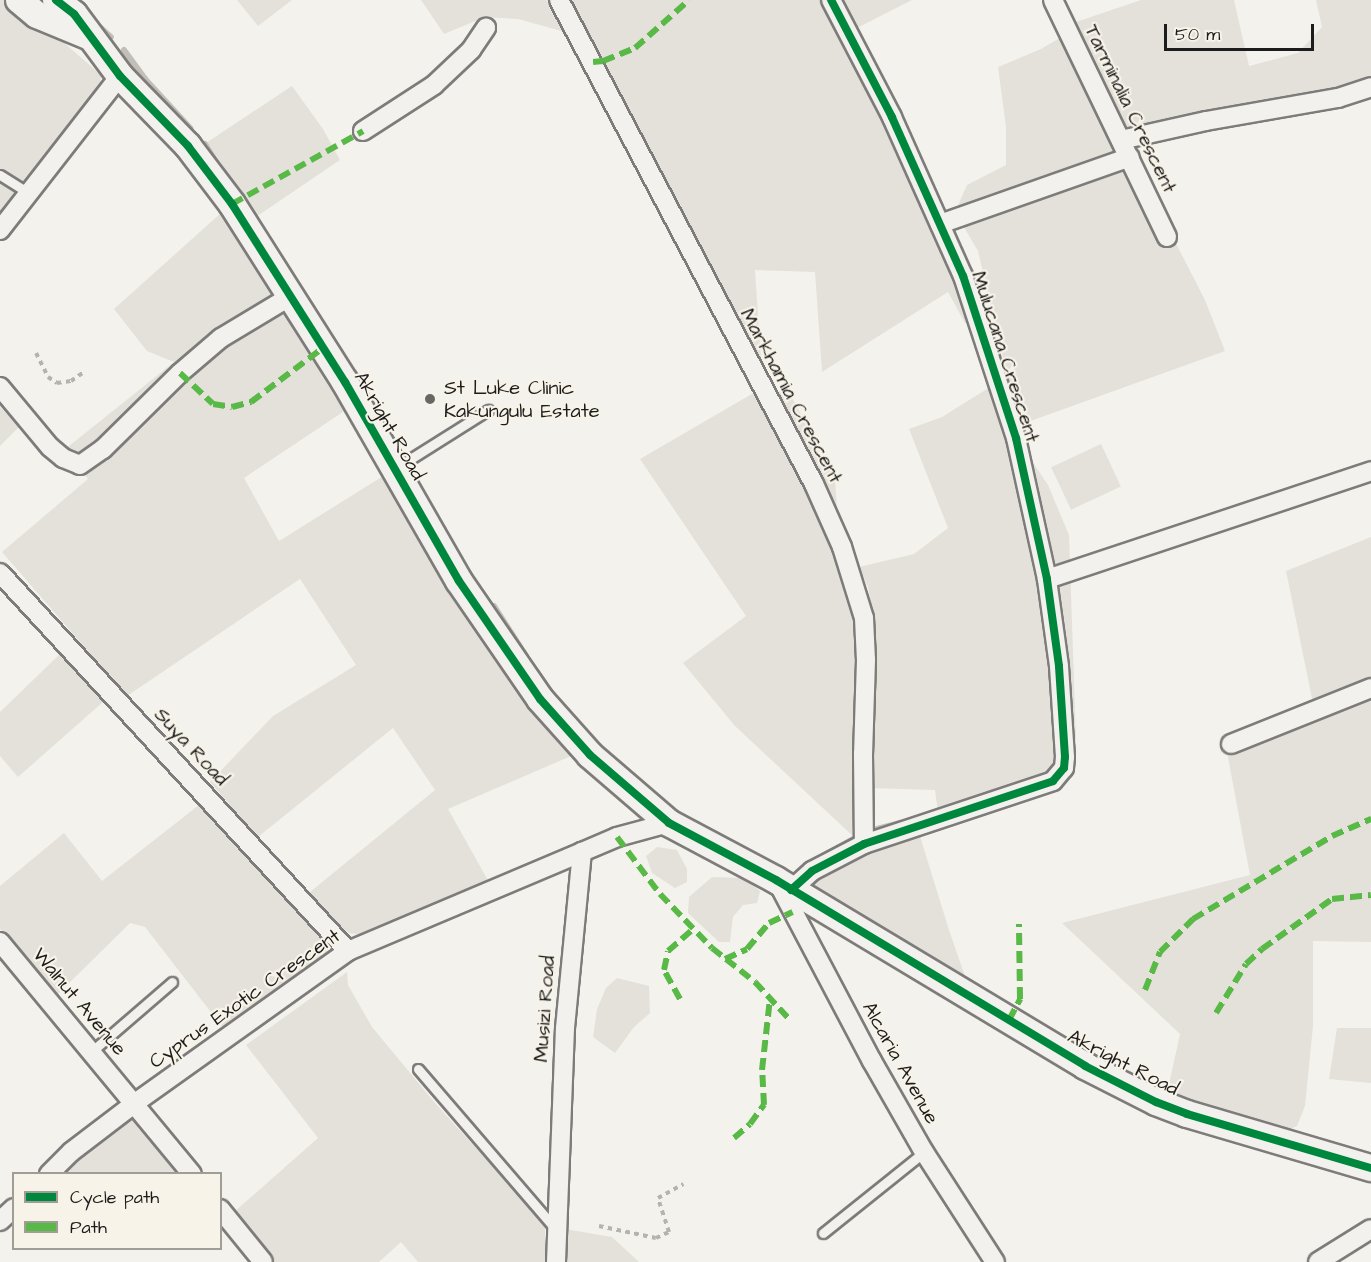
<!DOCTYPE html>
<style>
body{margin:0}
#map{position:relative;width:1371px;height:1262px;overflow:hidden;background:#f4f2ec;font-family:"Architects Daughter",sans-serif}
div>[style]{position:absolute}
.green>*{inset:0;background:#e4e1da;transform-origin:0 0}
.stream>*{height:6px;margin:-3px;padding:0 3px;transform-origin:3px;border-radius:3px;background:#c2bfb8}
.path>*{height:4px;margin-top:-2px;transform-origin:0;background:repeating-linear-gradient(90deg,#b4b3b0 0 4.5px,transparent 0 9px)}
.roads{filter:drop-shadow(2px 0 #7d7c7a) drop-shadow(-2px 0 #7d7c7a) drop-shadow(0 2px #7d7c7a) drop-shadow(0 -2px #7d7c7a)}
.lane>*{height:9px;margin:-4.5px;padding:0 4.5px;transform-origin:4.5px;border-radius:4.5px;background:#f2f1ed}
.street>*{height:18px;margin:-9px;padding:0 9px;transform-origin:9px;border-radius:9px;background:#f2f1ed}
.secondary>*{height:26px;margin:-13px;padding:0 13px;transform-origin:13px;border-radius:13px;background:#f2f1ed}
.quiet>*{height:6px;margin-top:-3px;transform-origin:0;background:repeating-linear-gradient(90deg,#58b947 0 12px,transparent 0 18px)}
.cycleway>*{height:8px;margin:-4px;padding:0 4px;transform-origin:4px;border-radius:4px;background:#00873e}
.dots>*{width:16px;height:16px;translate:-50% -50%;box-sizing:border-box;border:3px solid #f7f3e8;border-radius:50%}
span{translate:-50% -50%;white-space:nowrap;text-align:center;line-height:1.15;-webkit-text-stroke:4.5px #f7f3e8;paint-order:stroke}
.street-label{font-size:20px;color:#1c1c1c}
.poi-label{font-size:20px;color:#1c1c1c}
.left{translate:0 -50%;text-align:left}
.legend{position:absolute;left:12px;top:1172px;width:210px;height:78px;box-sizing:border-box;background:#f7f3e8;border:2px solid #9f9d96;margin:0;padding:8px 10px;list-style:none;font-size:18px;color:#1c1c1c}
.legend li{display:flex;align-items:center;gap:12px;height:30px}
.legend b{width:30px;border:2px solid #9f9d96}
.scale{position:absolute;left:1164px;top:24px;width:150px;height:27px;box-sizing:border-box;border:3px solid #1c1c1c;border-top:0;padding-left:8px;font-size:18px;line-height:21px;white-space:nowrap;color:#1c1c1c;-webkit-text-stroke:4px #f7f3e8;paint-order:stroke}
</style>
<div id="map">
<div class="green">
<div style="clip-path:polygon(0 0,15px 0,101px 75px,100px 88px,0 216px)"></div>
<div style="clip-path:polygon(237px 0,292px 0,258px 26px)"></div>
<div style="clip-path:polygon(421px 0,546px 0,554px 17px,565px 32px,518px 19px,485px 17px,444px 34px)"></div>
<div style="clip-path:polygon(558px 0,825px 0,965px 252px,979px 317px,965px 323px,948px 292px,822px 372px,815px 272px,755px 270px,762px 375px,691px 237px,638px 125px,603px 61px,563px 15px)"></div>
<div style="clip-path:polygon(838px 0,912px 0,855px 29px)"></div>
<div style="clip-path:polygon(1141px 0,1234px 0,1249px 66px,1298px 53px,1322px 27px,1316px 0,1371px 0,1371px 87px,1147px 135px,1137px 148px,1076px 22px)"></div>
<div style="clip-path:polygon(1068px 33px,1205px 300px,1225px 351px,1025px 423px,1015px 410px,978px 251px,955px 212px,967px 185px,1006px 165px,1006px 127px,998px 67px,1041px 49px)"></div>
<div style="clip-path:polygon(292px 86px,323px 129px,340px 160px,253px 219px,206px 143px)"></div>
<div style="clip-path:polygon(221px 213px,349px 408px,244px 478px,279px 541px,388px 473px,578px 753px,448px 809px,490px 884px,369px 936px,349px 933px,336px 925px,310px 892px,435px 790px,393px 728px,258px 837px,210px 782px,273px 716px,356px 665px,300px 579px,127px 696px,2px 552px,88px 479px,64px 450px,174px 362px,147px 351px,114px 309px)"></div>
<div style="clip-path:polygon(995px 384px,1005px 421px,1048px 485px,1069px 535px,1076px 740px,1067px 766px,1054px 776px,938px 813px,935px 790px,868px 788px,873px 658px,872px 610px,868px 587px,859px 567px,914px 554px,948px 528px,909px 429px,942px 417px)"></div>
<div style="clip-path:polygon(787px 388px,835px 480px,837px 506px,773px 394px)"></div>
<div style="clip-path:polygon(757px 391px,833px 523px,852px 603px,860px 662px,855px 838px,735px 726px,683px 663px,746px 616px,640px 459px)"></div>
<div style="clip-path:polygon(0 407px,19px 427px,0 446px)"></div>
<div style="left:1101px;top:444px;width:47px;height:55px;rotate:65deg"></div>
<div style="clip-path:polygon(1371px 537px,1371px 942px,1313px 941px,1313px 1026px,1305px 1106px,1297px 1126px,1290px 1129px,1167px 1093px,1180px 1034px,1062px 923px,1250px 875px,1227px 752px,1263px 733px,1315px 713px,1286px 571px)"></div>
<div style="clip-path:polygon(62px 652px,103px 702px,18px 777px,0 756px,0 712px)"></div>
<div style="clip-path:polygon(199px 805px,260px 869px,328px 945px,332px 958px,224px 1029px,145px 927px,130px 923px,54px 998px,0 929px,0 886px,64px 833px,102px 881px)"></div>
<div style="clip-path:polygon(919px 833px,949px 930px,966px 979px,815px 890px,813px 882px,817px 875px,873px 846px)"></div>
<div style="clip-path:polygon(657px 847px,677px 850px,687px 869px,687px 882px,675px 888px,652px 873px,646px 856px)"></div>
<div style="clip-path:polygon(712px 877px,744px 878px,760px 891px,757px 903px,743px 905px,733px 917px,730px 942px,719px 942px,688px 913px,689px 897px)"></div>
<div style="clip-path:polygon(347px 972px,348px 985px,372px 1027px,435px 1103px,545px 1224px,545px 1262px,418px 1262px,401px 1242px,379px 1262px,273px 1262px,233px 1213px,318px 1138px,246px 1045px)"></div>
<div style="clip-path:polygon(617px 978px,649px 986px,650px 1013px,634px 1027px,615px 1053px,593px 1037px,597px 1009px,606px 988px)"></div>
<div style="clip-path:polygon(1337px 1028px,1371px 1028px,1371px 1083px,1329px 1079px)"></div>
<div style="clip-path:polygon(135px 1115px,185px 1174px,57px 1174px,126px 1119px)"></div>
<div style="clip-path:polygon(565px 1229px,612px 1237px,639px 1262px,566px 1262px)"></div>
</div>
<div class="stream">
<div style="left:93px;top:21px;width:24px;rotate:42deg"></div>
<div style="left:124px;top:50px;width:36px;rotate:54deg"></div>
<div style="left:145px;top:79px;width:67px;rotate:47.4deg"></div>
<div style="left:205px;top:144px;width:23px;rotate:59deg"></div>
<div style="left:494px;top:606px;width:59px;rotate:57.4deg"></div>
<div style="left:537px;top:672px;width:32px;rotate:55deg"></div>
<div style="left:877px;top:829px;width:24px;rotate:-15deg"></div>
<div style="left:826px;top:854px;width:33px;rotate:-29deg"></div>
</div>
<div class="path">
<div style="left:36px;top:353px;width:27px;rotate:63deg"></div>
<div style="left:48px;top:377px;width:11px;rotate:34deg"></div>
<div style="left:57px;top:383px;width:14px;rotate:-8deg"></div>
<div style="left:71px;top:381px;width:16px;rotate:-35deg"></div>
<div style="left:599px;top:1226px;width:58px;rotate:11.9deg"></div>
<div style="left:656px;top:1238px;width:14px;rotate:-25deg"></div>
<div style="left:669px;top:1232px;width:36px;rotate:-108deg"></div>
<div style="left:658px;top:1198px;width:29px;rotate:-29deg"></div>
</div>
<div class="roads">
<div class="lane">
<div style="left:0;top:175px;width:32px;rotate:32deg"></div>
<div style="left:396px;top:468px;width:109px;rotate:-32.2deg"></div>
<div style="left:91px;top:1052px;width:107px;rotate:-40.8deg"></div>
<div style="left:418px;top:1069px;width:210px;rotate:49.3deg"></div>
<div style="left:823px;top:1233px;width:129px;rotate:-38.7deg"></div>
</div>
<div class="street">
<div style="left:559px;top:0;width:547px;rotate:62.22deg"></div>
<div style="left:814px;top:484px;width:69px;rotate:66deg"></div>
<div style="left:842px;top:547px;width:74px;rotate:72.8deg"></div>
<div style="left:864px;top:618px;width:42px;rotate:87.3deg"></div>
<div style="left:866px;top:660px;width:94px;rotate:91.8deg"></div>
<div style="left:863px;top:754px;width:90px;rotate:89.4deg"></div>
<div style="left:1053px;top:0;width:263px;rotate:64.3deg"></div>
<div style="left:363px;top:131px;width:85px;rotate:-32.9deg"></div>
<div style="left:434px;top:85px;width:51px;rotate:-43.4deg"></div>
<div style="left:471px;top:50px;width:27px;rotate:-56deg"></div>
<div style="left:1121px;top:140px;width:87px;rotate:-12.6deg"></div>
<div style="left:1206px;top:121px;width:134px;rotate:-9.9deg"></div>
<div style="left:1338px;top:98px;width:35px;rotate:-18deg"></div>
<div style="left:940px;top:224px;width:201px;rotate:-19.4deg"></div>
<div style="left:0;top:230px;width:195px;rotate:-52.1deg"></div>
<div style="left:0;top:387px;width:78px;rotate:50.2deg"></div>
<div style="left:50px;top:447px;width:17px;rotate:40deg"></div>
<div style="left:63px;top:458px;width:18px;rotate:22deg"></div>
<div style="left:80px;top:465px;width:28px;rotate:-35deg"></div>
<div style="left:103px;top:449px;width:108px;rotate:-44.6deg"></div>
<div style="left:180px;top:373px;width:54px;rotate:-40.5deg"></div>
<div style="left:221px;top:338px;width:82px;rotate:-31deg"></div>
<div style="left:0;top:573px;width:514px;rotate:47.37deg"></div>
<div style="left:1047px;top:579px;width:342px;rotate:-18.4deg"></div>
<div style="left:1231px;top:744px;width:151px;rotate:-21.8deg"></div>
<div style="left:777px;top:881px;width:204px;rotate:62.2deg"></div>
<div style="left:872px;top:1061px;width:105px;rotate:60.3deg"></div>
<div style="left:924px;top:1152px;width:131px;rotate:57.2deg"></div>
<div style="left:791px;top:890px;width:28px;rotate:-42deg"></div>
<div style="left:812px;top:871px;width:59px;rotate:-27.4deg"></div>
<div style="left:864px;top:844px;width:199px;rotate:-18.4deg"></div>
<div style="left:1053px;top:781px;width:17px;rotate:-50deg"></div>
<div style="left:1064px;top:768px;width:11px;rotate:-85deg"></div>
<div style="left:1065px;top:757px;width:91px;rotate:-93.8deg"></div>
<div style="left:1059px;top:666px;width:88px;rotate:-97.9deg"></div>
<div style="left:1047px;top:579px;width:144px;rotate:-102.4deg"></div>
<div style="left:1016px;top:438px;width:170px;rotate:-108.1deg"></div>
<div style="left:963px;top:276px;width:174px;rotate:-114.1deg"></div>
<div style="left:892px;top:117px;width:132px;rotate:-117.5deg"></div>
<div style="left:0;top:942px;width:301px;rotate:50.4deg"></div>
<div style="left:49px;top:1174px;width:31px;rotate:-45deg"></div>
<div style="left:71px;top:1152px;width:81px;rotate:-37.4deg"></div>
<div style="left:135px;top:1103px;width:262px;rotate:-35.5deg"></div>
<div style="left:348px;top:951px;width:254px;rotate:-22.9deg"></div>
<div style="left:220px;top:1209px;width:68px;rotate:50.9deg"></div>
<div style="left:0;top:1221px;width:19px;rotate:-43deg"></div>
<div style="left:556px;top:1262px;width:234px;rotate:-87.8deg"></div>
<div style="left:565px;top:1028px;width:177px;rotate:-84.5deg"></div>
<div style="left:582px;top:852px;width:38px;rotate:-23deg"></div>
<div style="left:617px;top:837px;width:54px;rotate:-15.1deg"></div>
<div style="left:1318px;top:1262px;width:62px;rotate:-31.9deg"></div>
</div>
<div class="secondary">
<div style="left:19px;top:0;width:23px;rotate:40deg"></div>
<div style="left:37px;top:15px;width:55px;rotate:22.4deg"></div>
<div style="left:56px;top:0;width:23px;rotate:38deg"></div>
<div style="left:74px;top:14px;width:77px;rotate:53.4deg"></div>
<div style="left:120px;top:76px;width:98px;rotate:45.8deg"></div>
<div style="left:188px;top:146px;width:73px;rotate:52.8deg"></div>
<div style="left:232px;top:204px;width:211px;rotate:57.6deg"></div>
<div style="left:345px;top:382px;width:229px;rotate:60.2deg"></div>
<div style="left:459px;top:581px;width:143px;rotate:55.5deg"></div>
<div style="left:540px;top:699px;width:75px;rotate:48.2deg"></div>
<div style="left:590px;top:755px;width:104px;rotate:40.7deg"></div>
<div style="left:669px;top:823px;width:121px;rotate:28deg"></div>
<div style="left:776px;top:880px;width:361px;rotate:31deg"></div>
<div style="left:1085px;top:1066px;width:80px;rotate:26.9deg"></div>
<div style="left:1156px;top:1102px;width:33px;rotate:21deg"></div>
<div style="left:1187px;top:1114px;width:192px;rotate:16.4deg"></div>
</div>
</div>
<div class="quiet">
<div style="left:593px;top:62px;width:10px;rotate:-6deg"></div>
<div style="left:603px;top:61px;width:35px;rotate:-22deg"></div>
<div style="left:635px;top:48px;width:72px;rotate:-41.6deg"></div>
<div style="left:232px;top:204px;width:150px;rotate:-29.1deg"></div>
<div style="left:180px;top:373px;width:45px;rotate:43.2deg"></div>
<div style="left:213px;top:404px;width:19px;rotate:9deg"></div>
<div style="left:232px;top:407px;width:20px;rotate:-15deg"></div>
<div style="left:251px;top:402px;width:90px;rotate:-36.9deg"></div>
<div style="left:617px;top:837px;width:71px;rotate:53deg"></div>
<div style="left:660px;top:894px;width:75px;rotate:46.1deg"></div>
<div style="left:712px;top:948px;width:55px;rotate:38.3deg"></div>
<div style="left:755px;top:982px;width:53px;rotate:47.3deg"></div>
<div style="left:725px;top:959px;width:24px;rotate:-24deg"></div>
<div style="left:747px;top:949px;width:34px;rotate:-50deg"></div>
<div style="left:769px;top:923px;width:26px;rotate:-25deg"></div>
<div style="left:1145px;top:990px;width:41px;rotate:-68.5deg"></div>
<div style="left:1160px;top:952px;width:47px;rotate:-45deg"></div>
<div style="left:1193px;top:919px;width:162px;rotate:-30.8deg"></div>
<div style="left:1332px;top:836px;width:43px;rotate:-23.6deg"></div>
<div style="left:680px;top:999px;width:33px;rotate:-119deg"></div>
<div style="left:664px;top:970px;width:19px;rotate:-78deg"></div>
<div style="left:668px;top:951px;width:33px;rotate:-41deg"></div>
<div style="left:1216px;top:1013px;width:57px;rotate:-58.5deg"></div>
<div style="left:1246px;top:964px;width:22px;rotate:-43deg"></div>
<div style="left:1262px;top:949px;width:86px;rotate:-35.5deg"></div>
<div style="left:1332px;top:899px;width:39px;rotate:-6deg"></div>
<div style="left:1009px;top:1020px;width:24px;rotate:-62deg"></div>
<div style="left:1020px;top:999px;width:75px;rotate:-90.8deg"></div>
<div style="left:734px;top:1138px;width:21px;rotate:-41deg"></div>
<div style="left:750px;top:1124px;width:24px;rotate:-54deg"></div>
<div style="left:764px;top:1105px;width:35px;rotate:-93deg"></div>
<div style="left:762px;top:1070px;width:71px;rotate:-83.6deg"></div>
</div>
<div class="cycleway">
<div style="left:56px;top:0;width:23px;rotate:38deg"></div>
<div style="left:74px;top:14px;width:77px;rotate:53.4deg"></div>
<div style="left:120px;top:76px;width:98px;rotate:45.8deg"></div>
<div style="left:188px;top:146px;width:73px;rotate:52.8deg"></div>
<div style="left:232px;top:204px;width:211px;rotate:57.6deg"></div>
<div style="left:345px;top:382px;width:229px;rotate:60.2deg"></div>
<div style="left:459px;top:581px;width:143px;rotate:55.5deg"></div>
<div style="left:540px;top:699px;width:75px;rotate:48.2deg"></div>
<div style="left:590px;top:755px;width:104px;rotate:40.7deg"></div>
<div style="left:669px;top:823px;width:121px;rotate:28deg"></div>
<div style="left:776px;top:880px;width:361px;rotate:31deg"></div>
<div style="left:1085px;top:1066px;width:80px;rotate:26.9deg"></div>
<div style="left:1156px;top:1102px;width:33px;rotate:21deg"></div>
<div style="left:1187px;top:1114px;width:192px;rotate:16.4deg"></div>
<div style="left:791px;top:890px;width:28px;rotate:-42deg"></div>
<div style="left:812px;top:871px;width:59px;rotate:-27.4deg"></div>
<div style="left:864px;top:844px;width:199px;rotate:-18.4deg"></div>
<div style="left:1053px;top:781px;width:17px;rotate:-50deg"></div>
<div style="left:1064px;top:768px;width:11px;rotate:-85deg"></div>
<div style="left:1065px;top:757px;width:91px;rotate:-93.8deg"></div>
<div style="left:1059px;top:666px;width:88px;rotate:-97.9deg"></div>
<div style="left:1047px;top:579px;width:144px;rotate:-102.4deg"></div>
<div style="left:1016px;top:438px;width:170px;rotate:-108.1deg"></div>
<div style="left:963px;top:276px;width:174px;rotate:-114.1deg"></div>
<div style="left:892px;top:117px;width:132px;rotate:-117.5deg"></div>
</div>
<div class="dots">
<div style="left:430px;top:399px;background:#686765"></div>
</div>
<div class="street-label">
<span style="left:1130px;top:109px;rotate:64deg">Tarminalia Crescent</span>
<span style="left:1005px;top:357px;rotate:72deg">Mulucana Crescent</span>
<span style="left:791px;top:396px;rotate:62deg">Markhamia Crescent</span>
<span style="left:389px;top:426px;rotate:60deg">Akright Road</span>
<span style="left:191px;top:747px;rotate:47deg">Suya Road</span>
<span style="left:245px;top:999px;rotate:-35deg">Cyprus Exotic Crescent</span>
<span style="left:79px;top:1002px;rotate:50deg">Walnut Avenue</span>
<span style="left:545px;top:1009px;rotate:-86deg">Musizi Road</span>
<span style="left:900px;top:1063px;rotate:61deg">Alcaria Avenue</span>
<span style="left:1123px;top:1063px;rotate:27deg">Akright Road</span>
</div>
<div class="poi-label">
<span class="left" style="left:444px;top:400px">St Luke Clinic<br>Kakungulu Estate</span>
</div>
<ul class="legend">
<li><b style="height:8px;background:#00873e"></b>Cycle path</li>
<li><b style="height:8px;background:#58b947"></b>Path</li>
</ul>
<div class="scale">50 m</div>
</div>
